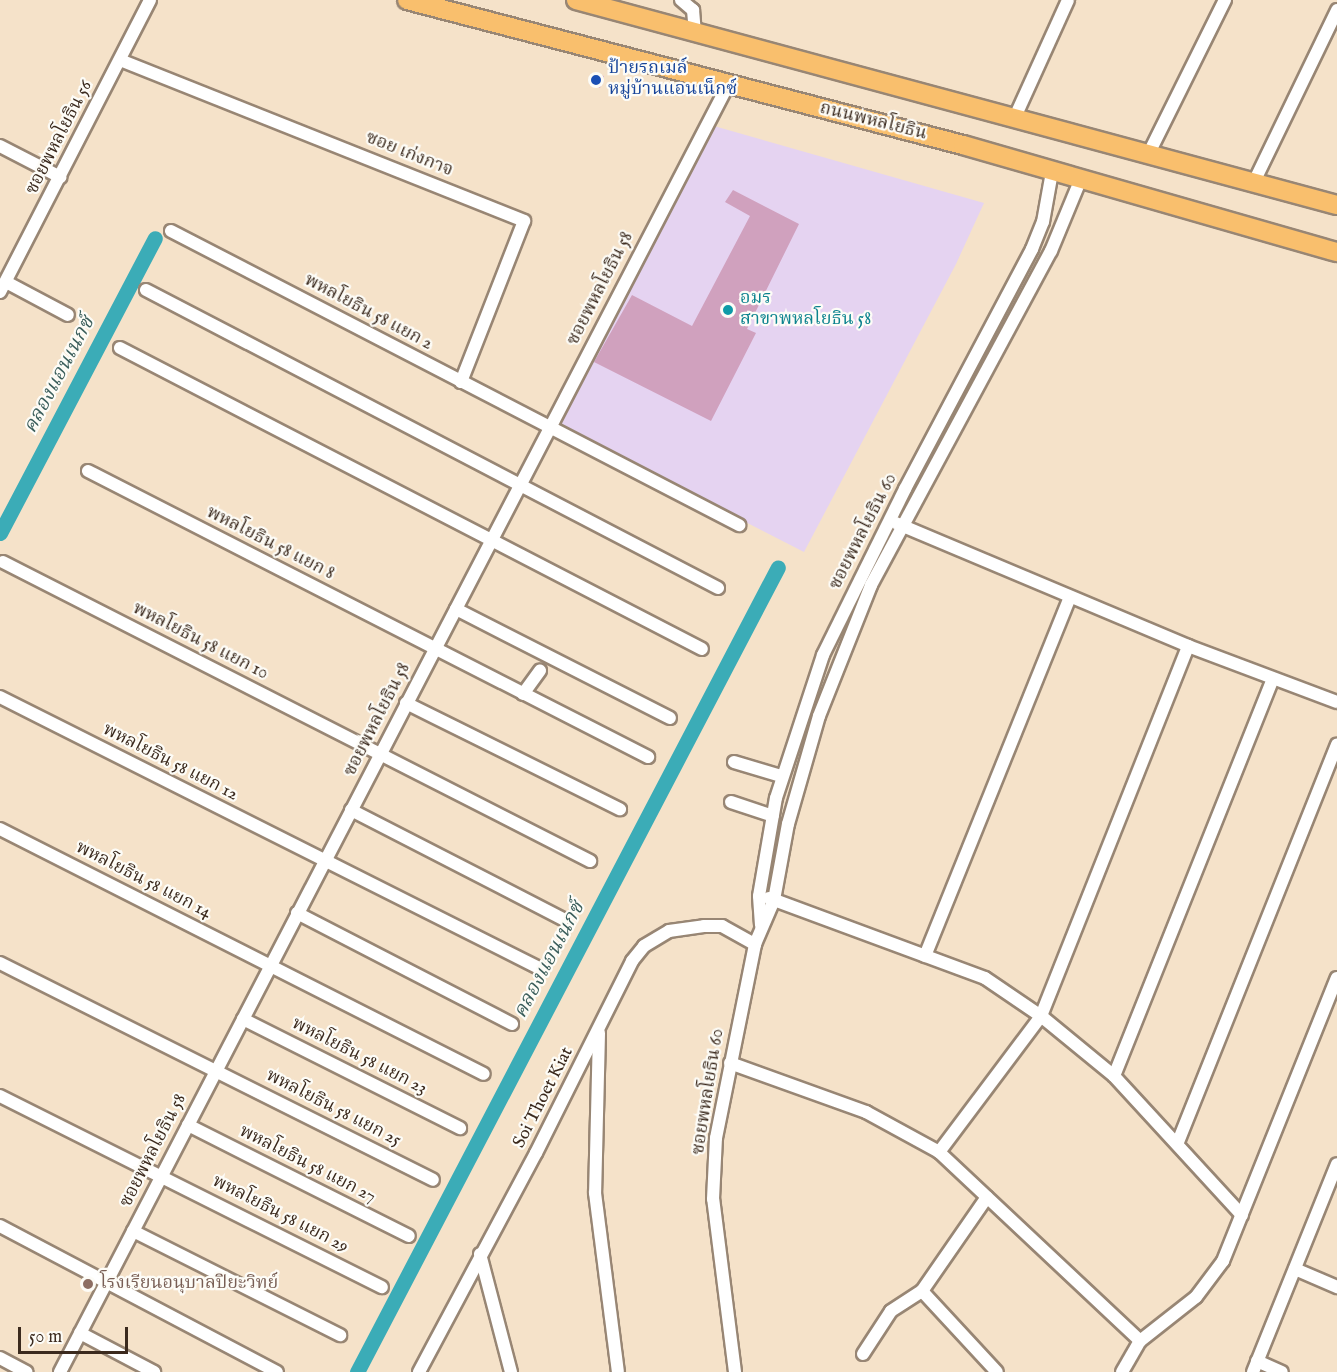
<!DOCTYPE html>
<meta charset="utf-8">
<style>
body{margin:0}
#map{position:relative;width:1337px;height:1372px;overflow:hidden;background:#f5e2c9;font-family:"IM FELL English","Noto Serif Thai",serif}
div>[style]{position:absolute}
.built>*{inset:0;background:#e5d3f1}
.canal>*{height:15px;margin:-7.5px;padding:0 7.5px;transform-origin:7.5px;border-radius:7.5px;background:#3bacb7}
.building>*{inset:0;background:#d0a1be}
.roads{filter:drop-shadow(2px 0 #988674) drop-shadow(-2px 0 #988674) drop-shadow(0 2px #988674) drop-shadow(0 -2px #988674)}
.street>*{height:12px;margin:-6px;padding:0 6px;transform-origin:6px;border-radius:6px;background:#fff}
.primary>*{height:18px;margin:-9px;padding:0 9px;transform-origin:9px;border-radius:9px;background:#f9bf6d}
.dots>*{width:16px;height:16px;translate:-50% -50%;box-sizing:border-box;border:3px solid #fdfcf7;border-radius:50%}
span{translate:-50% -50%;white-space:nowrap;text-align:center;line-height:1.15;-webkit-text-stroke:4.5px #fdfcf7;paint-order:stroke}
.transit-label{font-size:18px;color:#164399}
.left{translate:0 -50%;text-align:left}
.street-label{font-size:18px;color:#3b2a1e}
.culture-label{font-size:18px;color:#0d838f}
.education-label{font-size:18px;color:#785e54}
.water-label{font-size:20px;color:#3b5e5b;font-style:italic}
.scale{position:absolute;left:18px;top:1327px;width:110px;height:27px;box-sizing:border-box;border:3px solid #3b2a1e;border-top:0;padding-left:8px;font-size:18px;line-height:21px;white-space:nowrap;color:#3b2a1e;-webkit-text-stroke:4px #fdfcf7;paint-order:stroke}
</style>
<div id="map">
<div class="built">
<div style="clip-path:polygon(714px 126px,984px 203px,956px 264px,804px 552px,558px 426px)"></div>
</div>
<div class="canal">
<div style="left:0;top:533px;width:333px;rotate:-62.3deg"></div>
<div style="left:357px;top:1372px;width:908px;rotate:-62.39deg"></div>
</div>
<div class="building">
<div style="clip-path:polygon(592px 73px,604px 76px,600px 88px,589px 84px)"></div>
<div style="clip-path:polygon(733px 190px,799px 224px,747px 329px,756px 333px,711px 421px,594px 362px,632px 295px,692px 326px,750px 216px,725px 202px)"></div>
</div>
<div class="roads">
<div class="street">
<div style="left:681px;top:0;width:16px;rotate:40deg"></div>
<div style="left:693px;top:10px;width:22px;rotate:85deg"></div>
<div style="left:120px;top:60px;width:435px;rotate:21.7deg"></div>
<div style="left:524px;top:221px;width:173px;rotate:111.4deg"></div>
<div style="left:1015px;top:117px;width:128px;rotate:-65.6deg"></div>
<div style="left:0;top:146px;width:68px;rotate:27.3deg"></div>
<div style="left:1148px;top:155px;width:173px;rotate:-63.6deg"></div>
<div style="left:1254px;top:182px;width:191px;rotate:-64.2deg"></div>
<div style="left:171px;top:231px;width:640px;rotate:27.37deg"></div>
<div style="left:6px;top:282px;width:70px;rotate:28deg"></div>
<div style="left:146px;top:290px;width:645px;rotate:27.52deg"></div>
<div style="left:0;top:292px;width:328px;rotate:-62.8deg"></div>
<div style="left:120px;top:348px;width:655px;rotate:27.35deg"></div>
<div style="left:88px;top:471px;width:629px;rotate:27.05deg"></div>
<div style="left:896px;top:523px;width:317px;rotate:22.8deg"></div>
<div style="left:1188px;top:646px;width:159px;rotate:20.6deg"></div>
<div style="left:3px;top:562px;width:659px;rotate:26.99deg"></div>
<div style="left:456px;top:609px;width:240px;rotate:27deg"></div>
<div style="left:523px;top:694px;width:29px;rotate:-54deg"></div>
<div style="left:0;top:697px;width:603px;rotate:26.69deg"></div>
<div style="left:406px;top:703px;width:239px;rotate:26.4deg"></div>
<div style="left:734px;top:762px;width:49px;rotate:16.6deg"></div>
<div style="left:731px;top:802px;width:44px;rotate:18.4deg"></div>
<div style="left:351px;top:810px;width:238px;rotate:27.2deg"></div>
<div style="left:0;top:829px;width:542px;rotate:26.85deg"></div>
<div style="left:769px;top:898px;width:230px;rotate:20.3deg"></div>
<div style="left:985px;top:978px;width:68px;rotate:34.2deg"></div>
<div style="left:1041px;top:1016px;width:94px;rotate:39.4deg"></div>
<div style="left:1114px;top:1076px;width:189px;rotate:47.4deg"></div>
<div style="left:297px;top:913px;width:242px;rotate:27.3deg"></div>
<div style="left:761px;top:925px;width:29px;rotate:-94deg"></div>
<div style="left:759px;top:896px;width:99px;rotate:-80.2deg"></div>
<div style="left:776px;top:798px;width:151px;rotate:-71.8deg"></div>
<div style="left:823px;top:655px;width:185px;rotate:-63.7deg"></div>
<div style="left:905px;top:489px;width:272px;rotate:-62.1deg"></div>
<div style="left:1032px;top:249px;width:29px;rotate:-68deg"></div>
<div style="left:1043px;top:222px;width:51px;rotate:-79.8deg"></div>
<div style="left:925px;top:956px;width:387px;rotate:-68deg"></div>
<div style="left:0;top:963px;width:484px;rotate:26.6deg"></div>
<div style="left:243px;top:1019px;width:243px;rotate:26.7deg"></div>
<div style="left:599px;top:1033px;width:160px;rotate:91.4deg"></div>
<div style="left:595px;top:1193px;width:180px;rotate:82.7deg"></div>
<div style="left:730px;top:1063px;width:145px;rotate:19.8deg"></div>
<div style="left:866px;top:1112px;width:83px;rotate:28.7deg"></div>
<div style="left:939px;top:1152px;width:276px;rotate:43.2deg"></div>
<div style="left:1114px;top:1076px;width:428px;rotate:-68.2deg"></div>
<div style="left:0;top:1096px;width:427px;rotate:26.6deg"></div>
<div style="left:188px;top:1125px;width:247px;rotate:26.7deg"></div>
<div style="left:1178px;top:1142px;width:428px;rotate:-68.2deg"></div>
<div style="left:939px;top:1152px;width:170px;rotate:-53.1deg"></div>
<div style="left:1041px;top:1016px;width:398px;rotate:-68.3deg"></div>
<div style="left:0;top:1226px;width:313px;rotate:27.8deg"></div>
<div style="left:133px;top:1231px;width:232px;rotate:26.7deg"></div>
<div style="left:480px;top:1254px;width:122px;rotate:75.3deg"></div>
<div style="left:1295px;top:1269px;width:46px;rotate:23.2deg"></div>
<div style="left:922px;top:1291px;width:110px;rotate:47.2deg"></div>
<div style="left:80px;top:1333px;width:84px;rotate:27.8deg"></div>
<div style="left:863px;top:1354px;width:51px;rotate:-56.9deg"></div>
<div style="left:891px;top:1311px;width:37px;rotate:-33deg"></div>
<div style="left:922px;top:1291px;width:114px;rotate:-55.3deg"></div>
<div style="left:0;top:1358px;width:30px;rotate:28deg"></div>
<div style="left:1257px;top:1361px;width:27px;rotate:24deg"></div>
<div style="left:60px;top:1372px;width:1450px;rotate:-62.57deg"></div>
<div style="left:419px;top:1372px;width:248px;rotate:-61.9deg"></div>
<div style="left:536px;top:1153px;width:215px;rotate:-63.4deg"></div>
<div style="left:632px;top:961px;width:19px;rotate:-51deg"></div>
<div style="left:644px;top:946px;width:29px;rotate:-31deg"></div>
<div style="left:669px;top:931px;width:35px;rotate:-8deg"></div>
<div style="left:704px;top:926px;width:18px"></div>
<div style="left:722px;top:926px;width:38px;rotate:29deg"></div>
<div style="left:735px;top:1372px;width:174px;rotate:-97.2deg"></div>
<div style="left:713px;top:1199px;width:61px;rotate:-87.2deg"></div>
<div style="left:716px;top:1138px;width:198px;rotate:-78.6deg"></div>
<div style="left:755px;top:944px;width:48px;rotate:-66.6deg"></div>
<div style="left:774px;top:900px;width:77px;rotate:-79.6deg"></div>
<div style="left:788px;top:824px;width:112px;rotate:-74deg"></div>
<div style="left:819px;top:716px;width:141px;rotate:-68.3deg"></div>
<div style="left:871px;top:585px;width:379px;rotate:-61.7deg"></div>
<div style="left:1051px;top:251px;width:76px;rotate:-67.5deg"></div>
<div style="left:1122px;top:1372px;width:36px;rotate:-60deg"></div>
<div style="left:1140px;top:1341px;width:71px;rotate:-38.2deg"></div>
<div style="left:1196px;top:1297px;width:45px;rotate:-53.1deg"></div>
<div style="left:1223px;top:1261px;width:305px;rotate:-68.1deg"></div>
<div style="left:1253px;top:1372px;width:224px;rotate:-68deg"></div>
</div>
<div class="primary">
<div style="left:407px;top:0;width:575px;rotate:14.62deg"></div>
<div style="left:963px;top:145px;width:389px;rotate:16deg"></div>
<div style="left:576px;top:0;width:788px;rotate:15.08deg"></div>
</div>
</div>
<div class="dots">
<div style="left:596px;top:80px;background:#1a4fb4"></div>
<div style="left:728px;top:310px;background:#0f9aa8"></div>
<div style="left:88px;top:1284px;background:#8d6e63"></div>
</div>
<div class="transit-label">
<span class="left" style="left:608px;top:80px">ป้ายรถเมล์<br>หมู่บ้านแอนเน็กซ์</span>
</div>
<div class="street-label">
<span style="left:873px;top:122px;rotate:14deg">ถนนพหลโยธิน</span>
<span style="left:60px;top:138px;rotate:-63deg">ซอยพหลโยธิน 56</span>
<span style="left:409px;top:155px;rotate:22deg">ซอย เก่งกาจ</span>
<span style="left:601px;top:289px;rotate:-63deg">ซอยพหลโยธิน 58</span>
<span style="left:368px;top:313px;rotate:28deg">พหลโยธิน 58 แยก 2</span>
<span style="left:864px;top:532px;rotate:-63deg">ซอยพหลโยธิน 60</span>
<span style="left:270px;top:544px;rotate:27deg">พหลโยธิน 58 แยก 8</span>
<span style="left:200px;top:642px;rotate:27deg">พหลโยธิน 58 แยก 10</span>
<span style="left:378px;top:720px;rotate:-63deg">ซอยพหลโยธิน 58</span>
<span style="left:170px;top:763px;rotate:27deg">พหลโยธิน 58 แยก 12</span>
<span style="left:143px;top:881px;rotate:27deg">พหลโยธิน 58 แยก 14</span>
<span style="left:359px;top:1057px;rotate:27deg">พหลโยธิน 58 แยก 23</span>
<span style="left:709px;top:1092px;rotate:-81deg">ซอยพหลโยธิน 60</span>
<span style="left:544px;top:1098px;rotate:-63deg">Soi Thoet Kiat</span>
<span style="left:333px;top:1109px;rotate:27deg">พหลโยธิน 58 แยก 25</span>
<span style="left:154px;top:1151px;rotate:-63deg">ซอยพหลโยธิน 58</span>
<span style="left:307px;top:1165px;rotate:27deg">พหลโยธิน 58 แยก 27</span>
<span style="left:280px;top:1215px;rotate:27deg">พหลโยธิน 58 แยก 29</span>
</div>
<div class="culture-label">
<span class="left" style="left:740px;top:310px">อมร<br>สาขาพหลโยธิน 58</span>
</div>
<div class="education-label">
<span class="left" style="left:100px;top:1284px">โรงเรียนอนุบาลปิยะวิทย์</span>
</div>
<div class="water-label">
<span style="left:59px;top:375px;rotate:-62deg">คลองแอนเนกซ์</span>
<span style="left:549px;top:960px;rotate:-62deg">คลองแอนเนกซ์</span>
</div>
<div class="scale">50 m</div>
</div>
